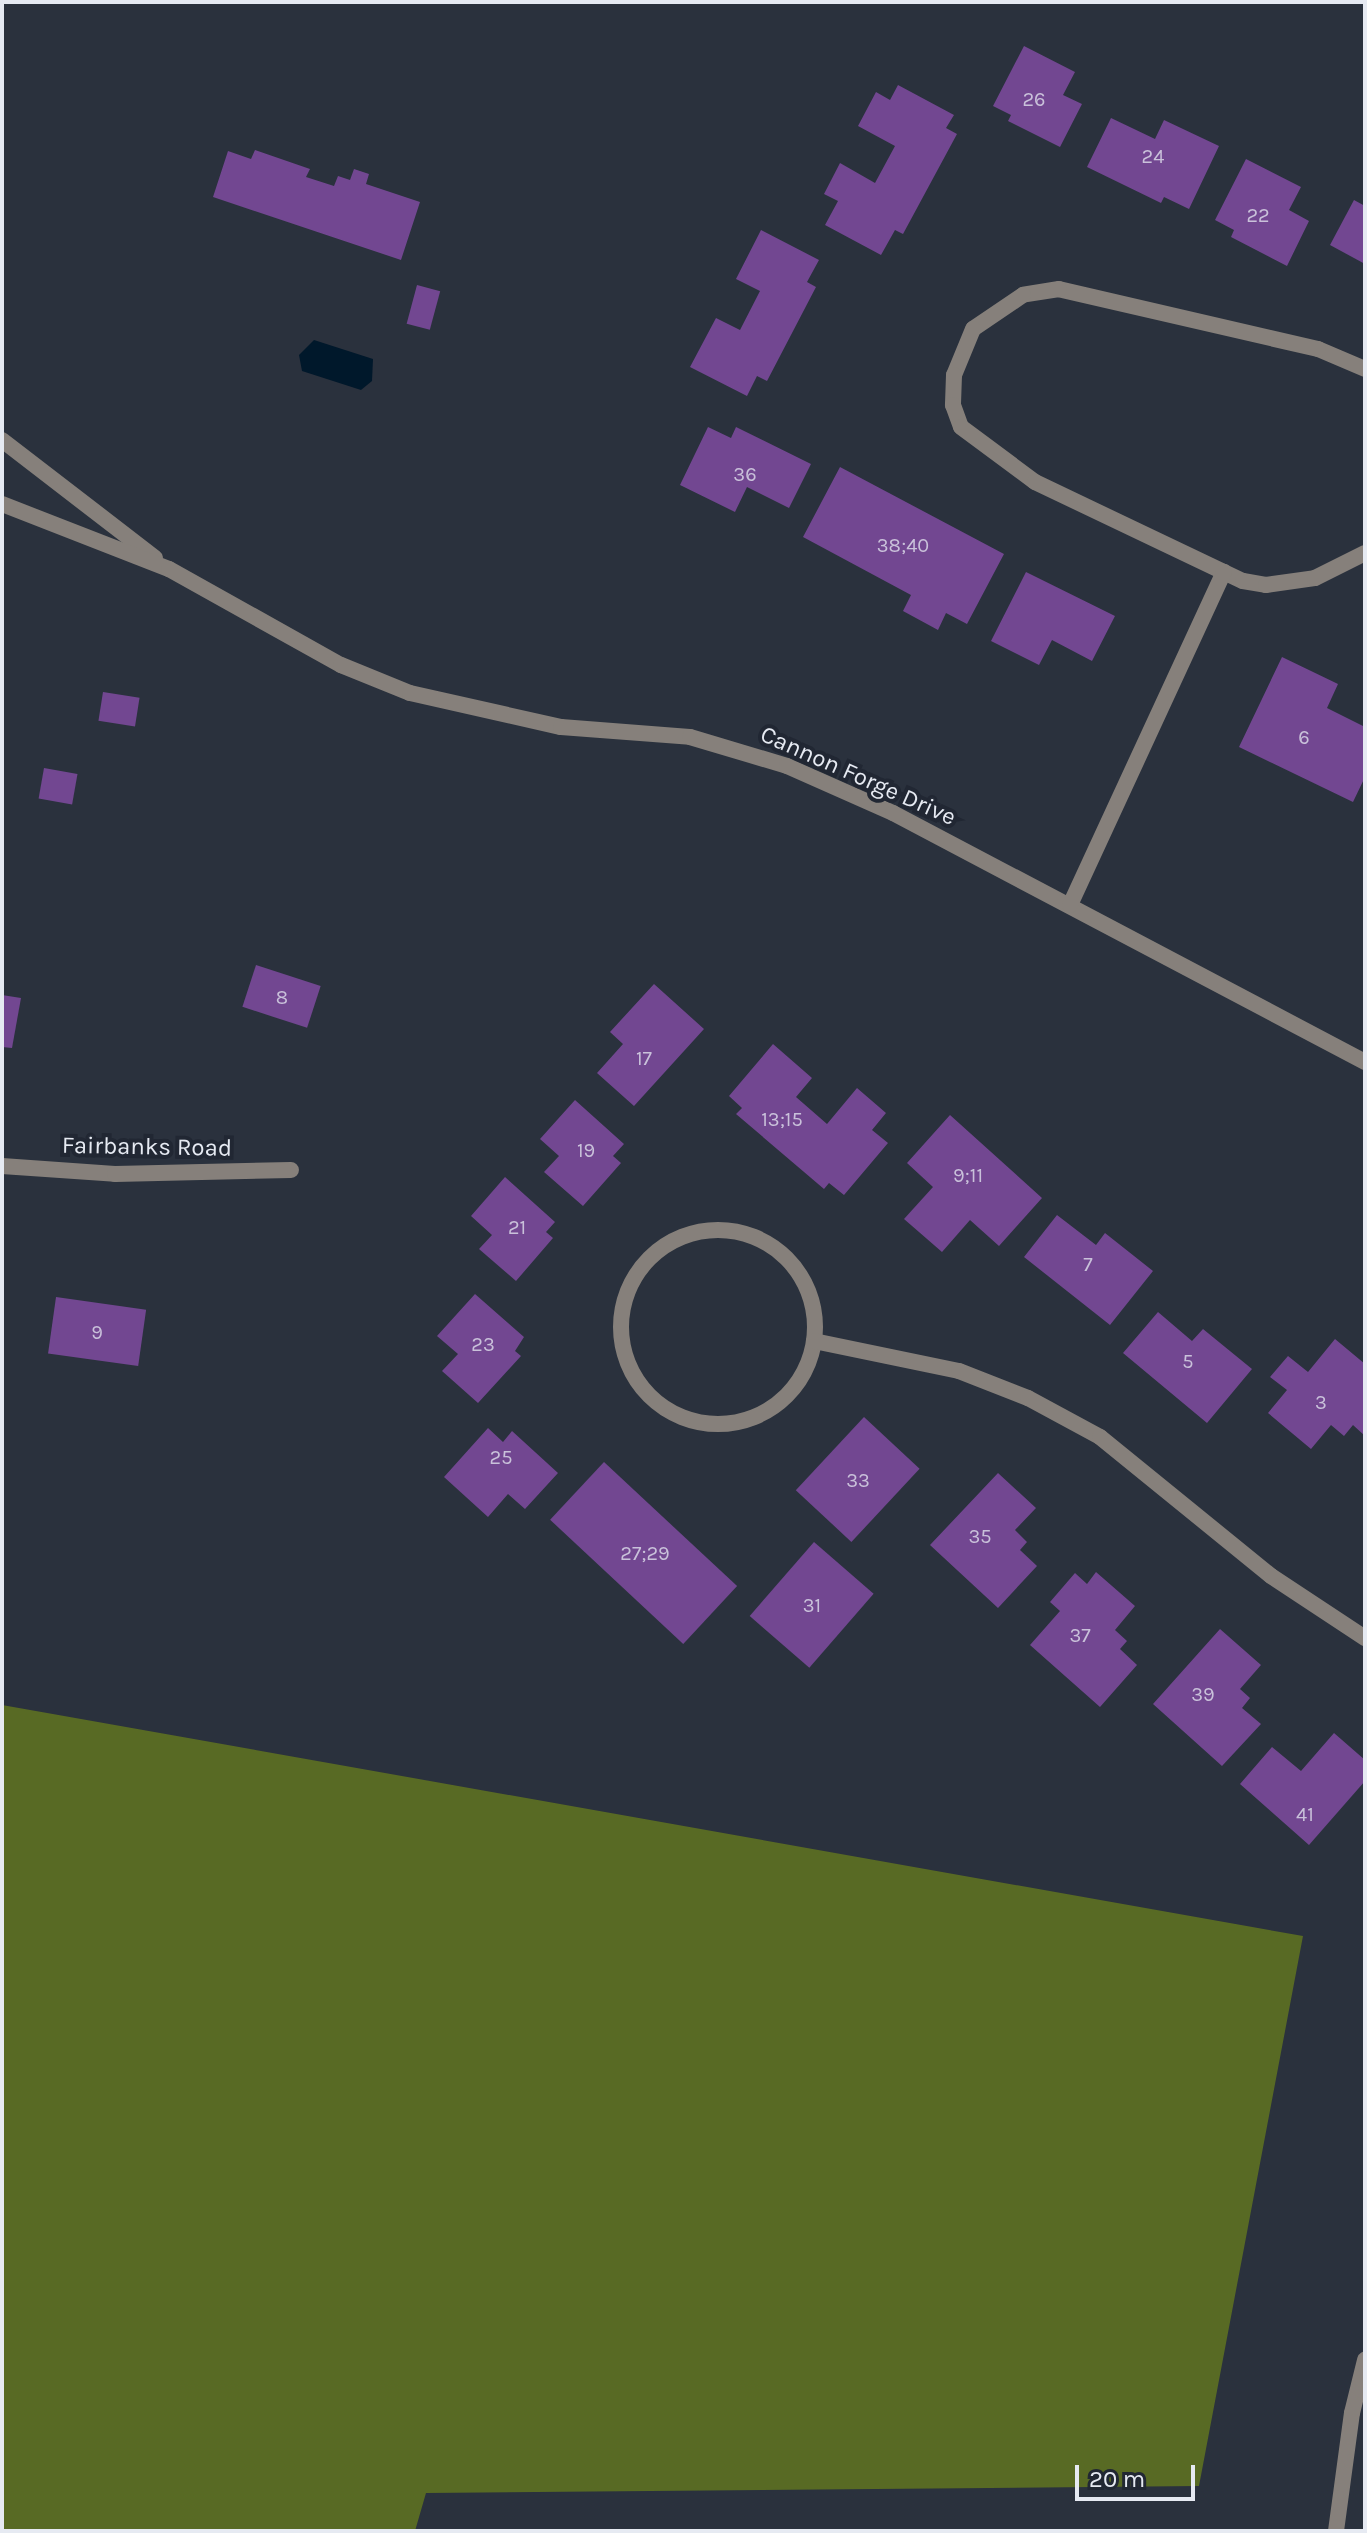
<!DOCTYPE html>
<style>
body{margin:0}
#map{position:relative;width:1367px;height:2533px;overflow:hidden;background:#2a313d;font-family:Karla,sans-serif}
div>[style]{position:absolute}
.forest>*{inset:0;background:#586a24}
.water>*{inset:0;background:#00182b}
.building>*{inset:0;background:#724791;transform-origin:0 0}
.street>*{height:16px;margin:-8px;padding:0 8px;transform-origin:8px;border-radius:8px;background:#86807b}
.street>.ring{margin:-8px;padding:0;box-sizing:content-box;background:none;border:16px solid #86807b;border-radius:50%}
span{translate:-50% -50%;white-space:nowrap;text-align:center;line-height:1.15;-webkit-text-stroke:8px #212733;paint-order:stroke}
.number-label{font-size:20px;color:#c9c1da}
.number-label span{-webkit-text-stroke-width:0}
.street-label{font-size:24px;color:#e6eaf2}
.frame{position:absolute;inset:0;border:4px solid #e6eaf2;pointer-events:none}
.scale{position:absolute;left:1075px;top:2465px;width:120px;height:36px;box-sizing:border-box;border:4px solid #e6eaf2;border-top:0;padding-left:10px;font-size:24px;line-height:28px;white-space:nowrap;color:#e6eaf2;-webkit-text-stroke:6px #212733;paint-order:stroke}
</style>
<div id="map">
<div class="forest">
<div style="clip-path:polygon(2px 1705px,1303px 1936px,1199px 2486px,426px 2493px,415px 2531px,2px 2531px)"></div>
</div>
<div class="water">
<div style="clip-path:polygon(314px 340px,373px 359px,372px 381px,361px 390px,302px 371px,299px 355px)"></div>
</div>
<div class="building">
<div style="clip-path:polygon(1024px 46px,1075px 72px,1063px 95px,1082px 104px,1060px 147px,1008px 121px,1011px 115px,993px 106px)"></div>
<div style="clip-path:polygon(898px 85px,954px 115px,946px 128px,957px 134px,903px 234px,895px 230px,881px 255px,825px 225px,838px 201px,824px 194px,840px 163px,875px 183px,895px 146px,858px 126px,876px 92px,890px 100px)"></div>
<div style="clip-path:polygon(1111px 118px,1155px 139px,1164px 120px,1219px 146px,1189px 209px,1164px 197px,1161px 203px,1087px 167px)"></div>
<div style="clip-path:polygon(255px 150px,310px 169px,306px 177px,334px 186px,338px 176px,350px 180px,354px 169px,369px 174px,366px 184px,420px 202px,401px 260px,213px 197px,228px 151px,251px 159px)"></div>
<div style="clip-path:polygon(1246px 159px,1301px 187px,1289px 210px,1309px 221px,1287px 266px,1231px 237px,1234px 230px,1215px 220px)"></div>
<div style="clip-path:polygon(1354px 200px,1365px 206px,1365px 264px,1330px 245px)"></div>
<div style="clip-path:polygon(761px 230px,819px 260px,807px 282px,816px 287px,767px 381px,757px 376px,747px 396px,690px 367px,716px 318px,740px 330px,760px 291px,736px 279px)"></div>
<div style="left:417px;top:285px;width:24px;height:40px;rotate:15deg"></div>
<div style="clip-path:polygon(708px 427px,731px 438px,736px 427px,811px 464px,789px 508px,747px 487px,735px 512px,680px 485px)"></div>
<div style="clip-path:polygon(840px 467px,1004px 554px,967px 624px,946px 613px,938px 630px,903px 611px,911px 595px,803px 537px)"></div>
<div style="clip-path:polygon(1026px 572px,1115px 616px,1092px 661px,1052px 640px,1039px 665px,991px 641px)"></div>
<div style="clip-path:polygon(1282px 657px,1338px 684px,1327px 708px,1365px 727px,1365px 777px,1353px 802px,1239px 747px)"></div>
<div style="left:103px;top:692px;width:37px;height:29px;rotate:9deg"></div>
<div style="left:44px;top:768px;width:34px;height:31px;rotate:10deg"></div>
<div style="left:256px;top:965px;width:68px;height:44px;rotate:18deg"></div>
<div style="clip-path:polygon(654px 984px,704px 1029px,634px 1106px,597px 1073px,623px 1044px,610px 1032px)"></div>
<div style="clip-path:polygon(2px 995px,21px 998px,12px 1048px,2px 1047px)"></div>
<div style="clip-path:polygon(773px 1044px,812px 1078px,796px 1097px,827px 1124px,857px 1088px,886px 1113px,872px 1130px,888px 1143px,844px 1195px,829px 1183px,824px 1189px,736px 1114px,742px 1108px,729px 1096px)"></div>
<div style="clip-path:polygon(575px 1100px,624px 1144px,613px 1156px,621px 1163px,583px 1206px,544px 1172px,559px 1156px,540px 1139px)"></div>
<div style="clip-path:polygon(950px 1115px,1042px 1198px,999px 1246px,970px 1220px,942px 1252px,904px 1219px,933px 1187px,907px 1163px)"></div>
<div style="clip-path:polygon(505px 1177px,555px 1222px,546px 1232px,553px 1238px,516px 1281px,479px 1249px,492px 1235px,471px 1216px)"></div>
<div style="clip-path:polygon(1057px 1215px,1096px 1245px,1105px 1233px,1153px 1271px,1110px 1325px,1024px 1257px)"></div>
<div style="clip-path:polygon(475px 1294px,524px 1337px,515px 1351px,521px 1356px,478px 1403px,442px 1371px,458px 1354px,437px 1336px)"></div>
<div style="left:56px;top:1297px;width:91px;height:57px;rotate:8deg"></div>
<div style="clip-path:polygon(1158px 1312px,1192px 1341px,1203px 1329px,1252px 1369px,1207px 1423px,1123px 1353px)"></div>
<div style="clip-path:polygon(1335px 1339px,1365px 1364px,1365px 1436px,1353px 1425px,1344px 1436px,1331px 1425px,1311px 1449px,1268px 1413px,1287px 1390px,1270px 1377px,1288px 1356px,1308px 1372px)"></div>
<div style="left:864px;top:1417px;width:76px;height:100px;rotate:43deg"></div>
<div style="clip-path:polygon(488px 1428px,503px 1442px,512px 1431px,558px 1473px,525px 1509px,508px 1494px,488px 1517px,444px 1477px)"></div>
<div style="left:604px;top:1462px;width:182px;height:79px;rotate:43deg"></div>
<div style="clip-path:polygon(998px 1473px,1036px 1508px,1015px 1530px,1027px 1542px,1020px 1550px,1037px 1566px,998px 1608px,930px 1545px)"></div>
<div style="left:814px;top:1542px;width:79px;height:98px;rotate:41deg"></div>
<div style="clip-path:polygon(1096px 1572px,1135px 1606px,1115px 1630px,1127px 1641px,1120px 1649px,1137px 1665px,1100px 1707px,1030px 1645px,1060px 1611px,1050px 1602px,1075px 1573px,1087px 1584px)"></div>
<div style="clip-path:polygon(1220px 1629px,1261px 1665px,1240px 1689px,1250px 1698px,1242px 1708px,1261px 1724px,1222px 1766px,1153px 1704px)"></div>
<div style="clip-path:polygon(1334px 1733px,1365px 1760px,1365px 1781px,1309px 1845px,1240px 1784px,1272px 1747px,1301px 1771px)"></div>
</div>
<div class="street">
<div style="left:1365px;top:369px;width:51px;rotate:-156.9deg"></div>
<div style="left:1318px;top:349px;width:266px;rotate:-167deg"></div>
<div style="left:1059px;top:289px;width:36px;rotate:171deg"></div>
<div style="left:1023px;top:295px;width:60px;rotate:145.8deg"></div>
<div style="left:973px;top:329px;width:50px;rotate:112.4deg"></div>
<div style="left:954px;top:375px;width:30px;rotate:92deg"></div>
<div style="left:953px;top:405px;width:23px;rotate:70deg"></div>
<div style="left:961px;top:427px;width:92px;rotate:36.6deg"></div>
<div style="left:1035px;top:482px;width:230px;rotate:25.5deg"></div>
<div style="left:1243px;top:581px;width:23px;rotate:10deg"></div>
<div style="left:1266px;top:585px;width:49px;rotate:-8.1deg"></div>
<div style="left:1315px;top:578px;width:56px;rotate:-26.6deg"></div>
<div style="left:2px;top:440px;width:193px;rotate:37.6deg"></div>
<div style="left:2px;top:504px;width:179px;rotate:21.3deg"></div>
<div style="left:169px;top:569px;width:197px;rotate:29.2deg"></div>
<div style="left:341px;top:665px;width:74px;rotate:22.1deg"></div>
<div style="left:410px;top:693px;width:155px;rotate:12.7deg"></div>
<div style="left:561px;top:727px;width:129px;rotate:4.4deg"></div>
<div style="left:690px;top:737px;width:101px;rotate:16.6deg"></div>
<div style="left:787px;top:766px;width:116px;rotate:23.9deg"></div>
<div style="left:893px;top:813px;width:534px;rotate:27.81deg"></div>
<div style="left:1070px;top:905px;width:367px;rotate:-65.2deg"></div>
<div style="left:2px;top:1166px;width:113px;rotate:4deg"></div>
<div style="left:115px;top:1174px;width:176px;rotate:-1.3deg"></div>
<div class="ring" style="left:621px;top:1230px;width:178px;height:178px"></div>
<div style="left:814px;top:1341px;width:148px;rotate:11.7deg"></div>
<div style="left:959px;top:1371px;width:74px;rotate:21.4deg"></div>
<div style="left:1028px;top:1398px;width:82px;rotate:28.4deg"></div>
<div style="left:1100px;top:1437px;width:220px;rotate:39.1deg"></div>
<div style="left:1271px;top:1576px;width:113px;rotate:33.4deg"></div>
<div style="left:1336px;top:2531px;width:119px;rotate:-82.3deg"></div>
<div style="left:1352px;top:2413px;width:55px;rotate:-76.2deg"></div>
</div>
<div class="number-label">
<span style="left:1034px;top:99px">26</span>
<span style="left:1153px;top:156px">24</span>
<span style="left:1258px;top:215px">22</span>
<span style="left:745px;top:474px">36</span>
<span style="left:903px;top:545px">38;40</span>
<span style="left:1304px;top:737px">6</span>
<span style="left:282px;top:997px">8</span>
<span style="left:644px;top:1058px">17</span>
<span style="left:782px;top:1119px">13;15</span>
<span style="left:586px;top:1150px">19</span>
<span style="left:968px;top:1175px">9;11</span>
<span style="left:517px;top:1227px">21</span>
<span style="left:1088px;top:1264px">7</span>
<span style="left:97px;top:1332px">9</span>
<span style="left:483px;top:1344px">23</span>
<span style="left:1188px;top:1361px">5</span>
<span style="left:1321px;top:1402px">3</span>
<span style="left:501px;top:1457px">25</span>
<span style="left:858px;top:1480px">33</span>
<span style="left:980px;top:1536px">35</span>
<span style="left:645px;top:1553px">27;29</span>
<span style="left:812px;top:1605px">31</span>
<span style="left:1080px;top:1635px">37</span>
<span style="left:1203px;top:1694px">39</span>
<span style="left:1305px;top:1814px">41</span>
</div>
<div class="street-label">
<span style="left:858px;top:776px;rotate:24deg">Cannon Forge Drive</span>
<span style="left:147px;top:1147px;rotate:1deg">Fairbanks Road</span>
</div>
<div class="frame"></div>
<div class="scale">20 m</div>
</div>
